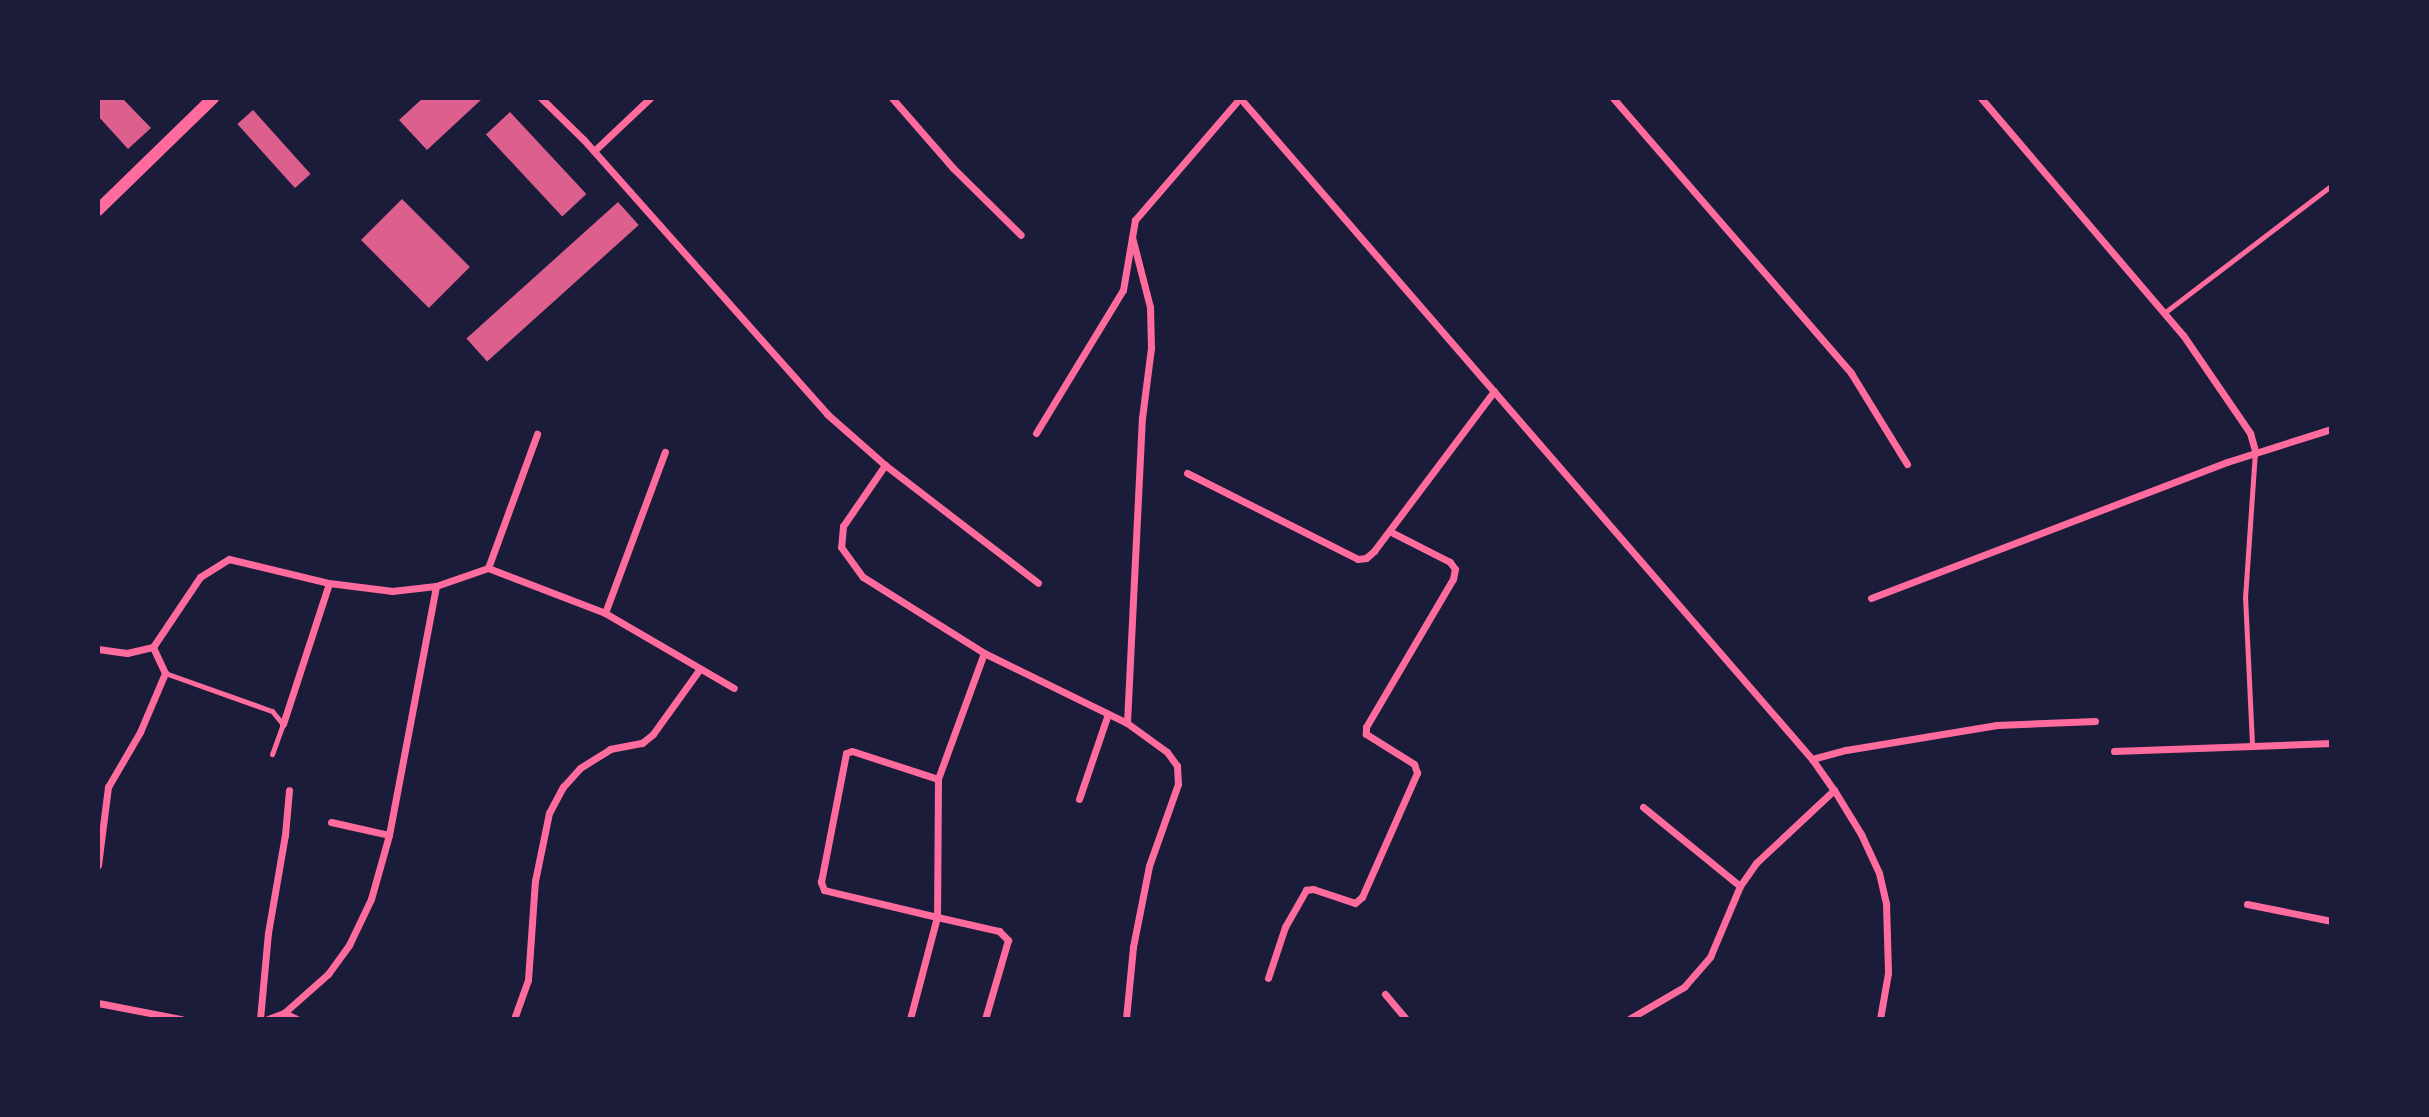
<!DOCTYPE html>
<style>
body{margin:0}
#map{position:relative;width:2429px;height:1117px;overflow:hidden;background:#1b1b3a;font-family:"Noto Serif",serif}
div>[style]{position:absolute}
.building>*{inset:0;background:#dd5f8e;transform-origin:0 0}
.service>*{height:5px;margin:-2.5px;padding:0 2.5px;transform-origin:2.5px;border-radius:2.5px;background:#ff6b9d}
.minor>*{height:7px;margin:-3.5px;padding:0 3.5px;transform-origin:3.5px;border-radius:3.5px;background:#ff6b9d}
.tertiary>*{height:12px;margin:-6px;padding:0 6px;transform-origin:6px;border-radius:6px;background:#ff6b9d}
span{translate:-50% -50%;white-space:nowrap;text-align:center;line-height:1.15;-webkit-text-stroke:5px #1b1b3a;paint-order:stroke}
.frame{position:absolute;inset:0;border:100px solid #1b1b3a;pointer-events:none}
</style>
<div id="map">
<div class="building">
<div style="clip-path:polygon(98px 98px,122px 98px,151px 128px,128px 149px,98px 116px)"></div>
<div style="clip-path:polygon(423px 98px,483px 98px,427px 150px,399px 120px)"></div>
<div style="left:253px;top:110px;width:86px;height:21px;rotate:48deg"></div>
<div style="left:510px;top:112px;width:112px;height:33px;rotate:47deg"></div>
<div style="left:402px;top:199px;width:96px;height:58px;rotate:45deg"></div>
<div style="left:618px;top:202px;width:31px;height:204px;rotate:48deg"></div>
</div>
<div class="service">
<div style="left:2164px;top:313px;width:210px;rotate:-37.3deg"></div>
<div style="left:165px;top:673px;width:114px;rotate:19.6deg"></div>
<div style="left:272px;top:711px;width:17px;rotate:50deg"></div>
<div style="left:283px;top:724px;width:32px;rotate:110deg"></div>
<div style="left:2252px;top:744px;width:146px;rotate:-92.7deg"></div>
<div style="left:2245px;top:598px;width:147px;rotate:-86.1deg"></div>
</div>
<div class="minor">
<div style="left:541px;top:98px;width:60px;rotate:44.3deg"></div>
<div style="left:584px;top:140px;width:366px;rotate:48.4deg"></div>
<div style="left:827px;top:414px;width:77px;rotate:41.3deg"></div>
<div style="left:885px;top:465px;width:193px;rotate:37.6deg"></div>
<div style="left:892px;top:98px;width:93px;rotate:48.9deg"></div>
<div style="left:953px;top:168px;width:95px;rotate:44.6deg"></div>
<div style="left:1613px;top:98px;width:364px;rotate:49.1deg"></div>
<div style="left:1851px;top:373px;width:107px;rotate:58.4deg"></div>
<div style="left:1981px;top:98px;width:311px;rotate:49.6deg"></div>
<div style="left:2183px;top:335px;width:119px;rotate:55.6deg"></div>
<div style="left:2250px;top:433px;width:19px;rotate:74deg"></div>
<div style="left:594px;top:151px;width:77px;rotate:-43.4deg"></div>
<div style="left:1036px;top:433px;width:167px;rotate:-58.7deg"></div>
<div style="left:1123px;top:290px;width:71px;rotate:-80.3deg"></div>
<div style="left:1135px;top:220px;width:161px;rotate:-49.3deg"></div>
<div style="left:1240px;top:98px;width:874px;rotate:49.13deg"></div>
<div style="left:1812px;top:759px;width:38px;rotate:55deg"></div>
<div style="left:1834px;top:790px;width:52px;rotate:58.5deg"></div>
<div style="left:1861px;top:834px;width:43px;rotate:65.2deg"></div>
<div style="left:1879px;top:873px;width:32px;rotate:77deg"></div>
<div style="left:1886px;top:904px;width:69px;rotate:88.3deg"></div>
<div style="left:1888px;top:973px;width:47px;rotate:99.9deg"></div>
<div style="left:885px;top:465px;width:74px;rotate:124.5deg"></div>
<div style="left:843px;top:526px;width:21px;rotate:95deg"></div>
<div style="left:841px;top:547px;width:37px;rotate:54deg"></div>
<div style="left:863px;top:577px;width:143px;rotate:32.1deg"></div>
<div style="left:984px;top:653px;width:159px;rotate:26.1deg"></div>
<div style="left:1127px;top:723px;width:49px;rotate:35.9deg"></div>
<div style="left:1167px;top:752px;width:17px;rotate:54deg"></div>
<div style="left:1177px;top:766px;width:18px;rotate:87deg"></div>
<div style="left:1178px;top:784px;width:87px;rotate:109.5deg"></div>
<div style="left:1149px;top:866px;width:83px;rotate:101.2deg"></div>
<div style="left:1133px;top:947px;width:72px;rotate:95.6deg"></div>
<div style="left:1187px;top:473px;width:191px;rotate:26.7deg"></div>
<div style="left:1358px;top:559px;width:8px;rotate:-7deg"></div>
<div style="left:1366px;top:558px;width:11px;rotate:-41deg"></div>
<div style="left:1374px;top:551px;width:200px;rotate:-53.1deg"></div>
<div style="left:488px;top:568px;width:143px;rotate:-69.9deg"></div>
<div style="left:1871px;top:598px;width:381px;rotate:-20.9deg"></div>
<div style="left:2227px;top:462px;width:109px;rotate:-17.6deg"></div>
<div style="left:605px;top:613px;width:172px;rotate:-69.6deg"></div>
<div style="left:98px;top:649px;width:29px;rotate:8deg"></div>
<div style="left:127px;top:653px;width:27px;rotate:-13deg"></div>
<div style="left:153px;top:647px;width:84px;rotate:-56.1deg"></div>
<div style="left:200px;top:577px;width:34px;rotate:-32deg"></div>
<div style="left:229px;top:559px;width:103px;rotate:13.5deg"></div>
<div style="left:329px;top:583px;width:64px;rotate:7.2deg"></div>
<div style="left:392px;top:591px;width:44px;rotate:-6.5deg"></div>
<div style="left:436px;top:586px;width:55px;rotate:-19.1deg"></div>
<div style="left:488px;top:568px;width:125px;rotate:21deg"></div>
<div style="left:605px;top:613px;width:149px;rotate:30.2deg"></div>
<div style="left:984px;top:653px;width:134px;rotate:110.1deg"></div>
<div style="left:938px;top:779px;width:138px;rotate:90.4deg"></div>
<div style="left:937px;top:917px;width:64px;rotate:12.7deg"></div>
<div style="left:999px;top:931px;width:13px;rotate:45deg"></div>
<div style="left:1008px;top:940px;width:82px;rotate:106.2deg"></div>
<div style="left:1127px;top:723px;width:305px;rotate:-87.2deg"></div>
<div style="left:1142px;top:418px;width:71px;rotate:-82.7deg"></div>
<div style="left:1151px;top:348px;width:41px;rotate:-91.4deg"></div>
<div style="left:1150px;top:307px;width:72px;rotate:-104.4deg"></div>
<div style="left:283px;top:724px;width:148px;rotate:-71.9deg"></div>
<div style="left:2114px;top:751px;width:217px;rotate:-2.1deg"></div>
<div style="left:1812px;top:759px;width:35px;rotate:-15deg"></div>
<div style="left:1846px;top:750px;width:153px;rotate:-9.4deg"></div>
<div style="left:1997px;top:725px;width:98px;rotate:-2.3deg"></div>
<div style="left:1079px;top:799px;width:90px;rotate:-71.2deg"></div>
<div style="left:1643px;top:807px;width:125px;rotate:39.2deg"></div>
<div style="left:331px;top:822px;width:59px;rotate:12.6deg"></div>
<div style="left:98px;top:865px;width:79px;rotate:-82.7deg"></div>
<div style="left:108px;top:787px;width:64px;rotate:-59.8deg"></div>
<div style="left:140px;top:732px;width:64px;rotate:-67deg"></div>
<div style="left:165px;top:673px;width:29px;rotate:-115deg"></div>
<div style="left:2247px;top:904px;width:86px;rotate:11.4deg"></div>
<div style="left:1268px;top:978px;width:54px;rotate:-71.6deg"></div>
<div style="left:1285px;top:927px;width:43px;rotate:-60.4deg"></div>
<div style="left:1306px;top:890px;width:7px;rotate:-8deg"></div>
<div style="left:1313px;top:889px;width:44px;rotate:18.4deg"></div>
<div style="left:1355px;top:903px;width:9px;rotate:-41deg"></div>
<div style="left:1362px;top:897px;width:136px;rotate:-66.1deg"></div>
<div style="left:1417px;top:773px;width:9px;rotate:-108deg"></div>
<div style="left:1414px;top:764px;width:57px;rotate:-148deg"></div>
<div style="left:1366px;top:734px;width:7px;rotate:-90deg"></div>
<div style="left:1366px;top:727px;width:172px;rotate:-59.6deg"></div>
<div style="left:1453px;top:579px;width:10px;rotate:-79deg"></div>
<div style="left:1455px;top:569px;width:9px;rotate:-126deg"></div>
<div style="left:1450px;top:562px;width:68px;rotate:-153.1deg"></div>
<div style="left:1385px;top:994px;width:33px;rotate:50deg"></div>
<div style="left:98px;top:1003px;width:85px;rotate:10.9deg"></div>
<div style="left:284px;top:1013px;width:14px;rotate:25deg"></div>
<div style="left:260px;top:1019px;width:86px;rotate:-84.7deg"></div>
<div style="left:268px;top:933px;width:99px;rotate:-80.2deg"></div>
<div style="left:285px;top:835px;width:45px;rotate:-84.9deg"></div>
<div style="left:268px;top:1019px;width:17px;rotate:-21deg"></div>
<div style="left:284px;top:1013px;width:59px;rotate:-41.6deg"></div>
<div style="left:328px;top:974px;width:36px;rotate:-54deg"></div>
<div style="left:349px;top:945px;width:51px;rotate:-64.4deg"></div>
<div style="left:371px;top:899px;width:66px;rotate:-74.3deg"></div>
<div style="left:389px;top:835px;width:253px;rotate:-79.3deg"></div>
<div style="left:514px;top:1019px;width:41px;rotate:-70.3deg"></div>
<div style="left:528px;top:980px;width:99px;rotate:-86deg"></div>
<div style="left:535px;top:881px;width:69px;rotate:-78.4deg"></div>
<div style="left:549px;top:813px;width:30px;rotate:-62deg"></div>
<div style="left:563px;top:787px;width:25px;rotate:-48deg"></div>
<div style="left:580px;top:768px;width:36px;rotate:-32deg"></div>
<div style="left:610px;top:749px;width:33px;rotate:-11deg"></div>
<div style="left:642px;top:743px;width:14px;rotate:-39deg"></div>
<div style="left:653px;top:734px;width:79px;rotate:-54.3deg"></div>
<div style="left:910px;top:1019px;width:106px;rotate:-75.2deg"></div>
<div style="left:937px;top:917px;width:116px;rotate:-166.6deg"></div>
<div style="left:824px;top:890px;width:9px;rotate:-111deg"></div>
<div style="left:821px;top:882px;width:131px;rotate:-79deg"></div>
<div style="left:846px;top:753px;width:6px;rotate:-18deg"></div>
<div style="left:852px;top:751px;width:90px;rotate:18deg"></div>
<div style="left:1629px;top:1019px;width:64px;rotate:-30.2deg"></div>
<div style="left:1684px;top:987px;width:40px;rotate:-49deg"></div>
<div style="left:1710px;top:957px;width:77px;rotate:-67.1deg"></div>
<div style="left:1740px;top:886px;width:28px;rotate:-55deg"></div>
<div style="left:1756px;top:863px;width:107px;rotate:-43.1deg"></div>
</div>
<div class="tertiary">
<div style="left:98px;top:210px;width:161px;rotate:-44.2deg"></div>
</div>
<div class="frame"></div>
</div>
